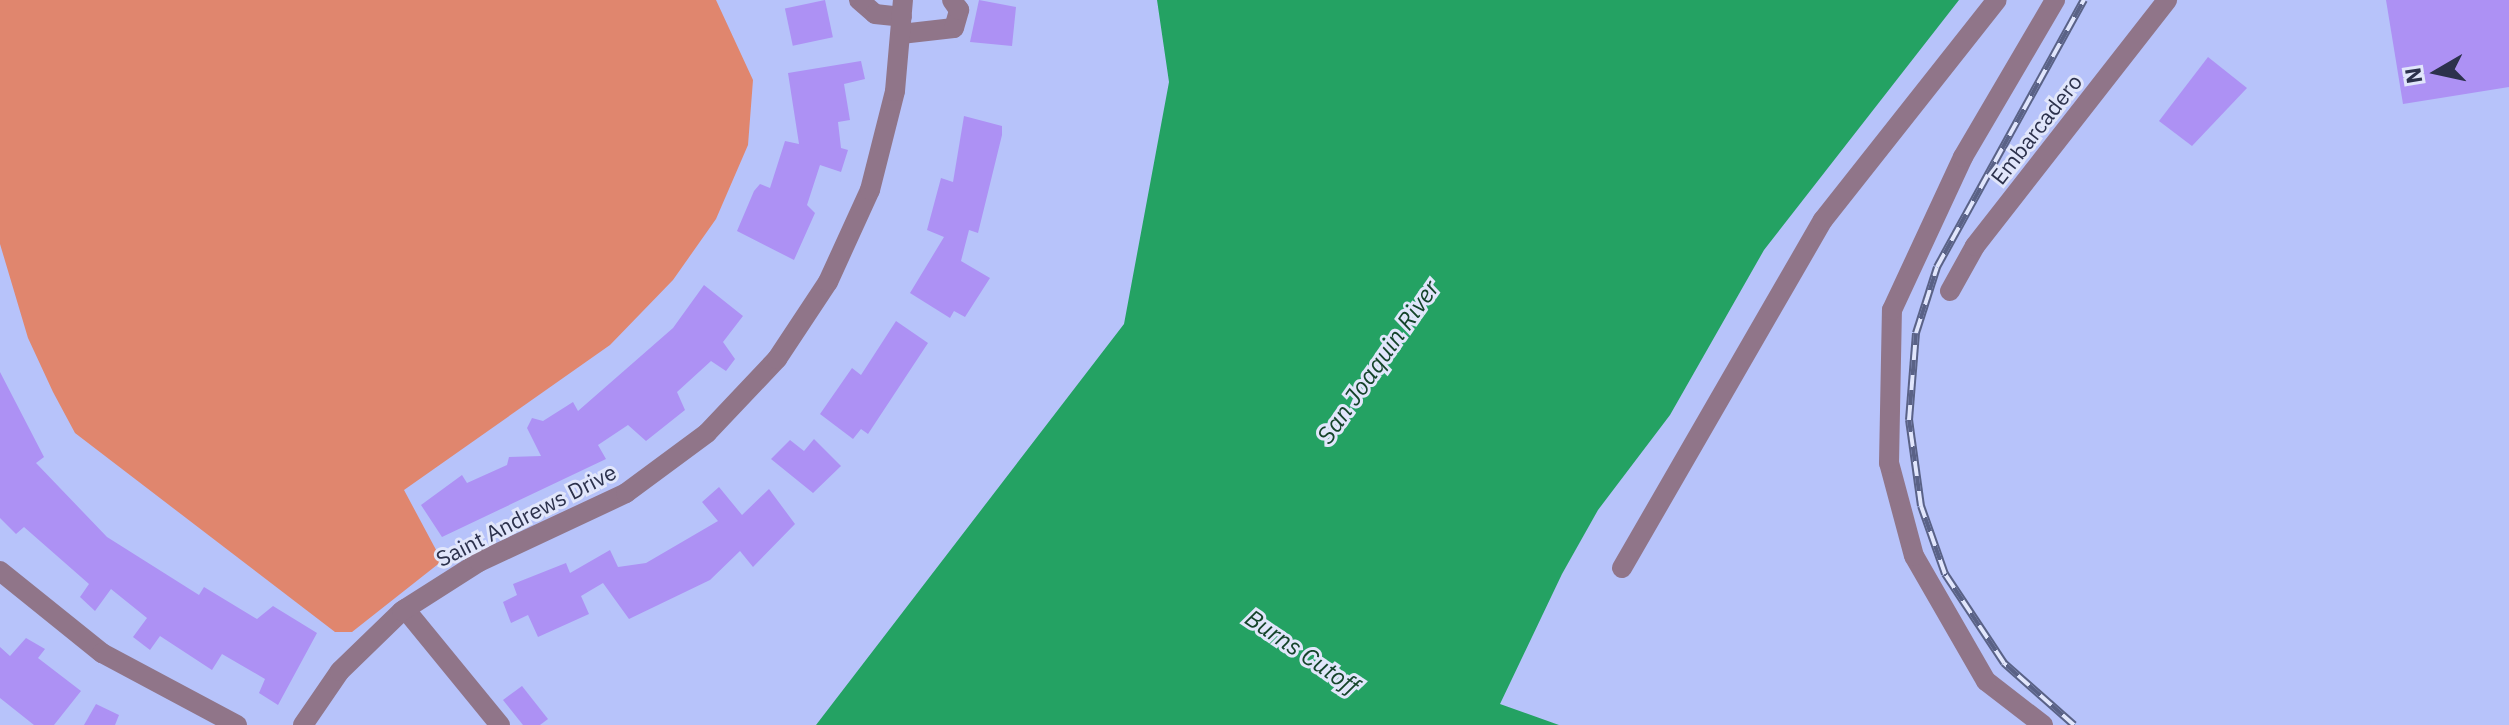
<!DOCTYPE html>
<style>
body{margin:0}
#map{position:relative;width:2509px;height:725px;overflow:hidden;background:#b7c3fa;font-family:"IBM Plex Sans",sans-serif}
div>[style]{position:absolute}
.green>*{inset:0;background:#e0866e}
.water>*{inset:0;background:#24a263}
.building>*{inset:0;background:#ad91f4;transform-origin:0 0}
.minor>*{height:20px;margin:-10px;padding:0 10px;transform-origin:10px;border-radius:10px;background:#907589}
.rail>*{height:8px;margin-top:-4px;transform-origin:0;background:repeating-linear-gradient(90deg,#e1e6fb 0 15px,#5a6286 0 30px);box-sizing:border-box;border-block:2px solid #5a6286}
span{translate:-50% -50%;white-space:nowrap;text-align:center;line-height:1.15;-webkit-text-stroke:6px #e1e6fb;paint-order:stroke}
.street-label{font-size:22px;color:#2c314c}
.water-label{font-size:24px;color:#15442a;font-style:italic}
.north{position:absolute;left:2397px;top:32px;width:80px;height:80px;-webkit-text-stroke:6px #e1e6fb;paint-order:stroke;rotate:261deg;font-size:22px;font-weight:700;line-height:32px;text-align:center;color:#2c314c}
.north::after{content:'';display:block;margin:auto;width:28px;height:36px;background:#2c314c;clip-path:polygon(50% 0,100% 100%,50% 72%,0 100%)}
</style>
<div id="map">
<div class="green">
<div style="clip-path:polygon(0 0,716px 0,753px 80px,748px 145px,716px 219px,673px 280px,610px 345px,404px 490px,442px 561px,352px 632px,335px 632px,75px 433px,53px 392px,28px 338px,0 244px)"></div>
</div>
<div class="water">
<div style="clip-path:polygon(1157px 0,1959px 0,1764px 250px,1670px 415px,1598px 510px,1562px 574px,1500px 704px,1559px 725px,816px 725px,1124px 324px,1169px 82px)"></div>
</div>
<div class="building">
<div style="left:825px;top:0;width:38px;height:41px;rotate:78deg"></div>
<div style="clip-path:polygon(979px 0,1016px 7px,1012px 46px,970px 42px)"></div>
<div style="clip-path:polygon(2386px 0,2509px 0,2509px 87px,2403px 104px)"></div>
<div style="clip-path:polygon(2208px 57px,2247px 88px,2192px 146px,2159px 121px)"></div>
<div style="clip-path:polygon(861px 61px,865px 79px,844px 84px,850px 120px,838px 122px,841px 148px,848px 150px,841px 172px,820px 165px,807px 205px,815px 213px,794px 260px,737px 231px,754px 191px,760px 184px,770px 188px,785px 141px,799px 144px,788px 73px)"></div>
<div style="clip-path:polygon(964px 116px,1002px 126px,1002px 135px,978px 233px,969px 230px,961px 261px,990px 278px,965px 317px,954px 311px,950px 318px,910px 293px,944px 237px,927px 230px,941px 178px,953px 182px)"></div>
<div style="clip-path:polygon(704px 285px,743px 316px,723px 342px,735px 359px,726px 371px,711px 361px,677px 392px,685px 410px,646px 441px,628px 425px,598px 445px,606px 459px,442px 537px,421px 505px,462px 475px,467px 483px,507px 465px,509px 457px,541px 456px,527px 428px,532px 418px,543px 421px,573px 402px,578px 411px,673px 328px)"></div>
<div style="clip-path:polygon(896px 321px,928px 343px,868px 434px,861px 429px,853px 439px,820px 414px,852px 368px,861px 375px)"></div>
<div style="clip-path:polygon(0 372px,44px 457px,36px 463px,107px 537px,199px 595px,204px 587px,257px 619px,273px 606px,317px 633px,278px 705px,259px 693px,265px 679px,222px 654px,212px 670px,160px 636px,150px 650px,133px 637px,147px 618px,111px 589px,95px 611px,80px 597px,89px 584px,24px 527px,16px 534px,0 518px)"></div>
<div style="clip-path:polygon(814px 439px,841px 466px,813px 493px,771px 459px,790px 440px,804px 451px)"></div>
<div style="clip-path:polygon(719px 487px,742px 515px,769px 489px,795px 524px,753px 567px,740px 551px,710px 580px,629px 619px,603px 583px,581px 596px,589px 614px,538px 637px,528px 615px,511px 623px,503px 602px,517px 595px,513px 584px,566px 563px,570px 573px,610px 550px,618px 567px,646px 563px,718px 521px,702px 502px)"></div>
<div style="clip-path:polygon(26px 638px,45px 649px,38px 658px,81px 691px,54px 725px,34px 725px,0 698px,0 647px,10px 656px)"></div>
<div style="clip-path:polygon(522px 686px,548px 719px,540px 725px,523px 725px,503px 700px)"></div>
<div style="clip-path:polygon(96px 704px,119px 715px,115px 725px,84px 725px)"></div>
</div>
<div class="minor">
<div style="left:859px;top:0;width:21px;rotate:41deg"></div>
<div style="left:875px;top:14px;width:27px;rotate:6deg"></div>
<div style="left:901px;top:34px;width:53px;rotate:-6.5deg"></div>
<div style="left:954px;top:28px;width:19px;rotate:-74deg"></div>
<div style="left:959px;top:10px;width:12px;rotate:-125deg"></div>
<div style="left:1950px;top:291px;width:51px;rotate:-60.9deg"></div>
<div style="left:1975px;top:246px;width:312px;rotate:-52deg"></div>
<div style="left:1622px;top:568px;width:402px;rotate:-60deg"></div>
<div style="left:1823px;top:220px;width:280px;rotate:-51.7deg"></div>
<div style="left:0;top:571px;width:131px;rotate:38.8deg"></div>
<div style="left:102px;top:653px;width:153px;rotate:28.1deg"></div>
<div style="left:405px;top:609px;width:150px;rotate:50.7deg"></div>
<div style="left:303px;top:725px;width:65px;rotate:-55.6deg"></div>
<div style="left:340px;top:671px;width:86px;rotate:-44.1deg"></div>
<div style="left:402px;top:611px;width:91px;rotate:-32.5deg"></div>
<div style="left:479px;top:562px;width:162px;rotate:-25.1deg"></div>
<div style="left:626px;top:493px;width:101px;rotate:-36.5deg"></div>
<div style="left:707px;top:433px;width:102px;rotate:-46.6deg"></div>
<div style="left:777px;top:359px;width:92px;rotate:-56.5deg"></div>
<div style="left:828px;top:282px;width:101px;rotate:-65.5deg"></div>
<div style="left:870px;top:190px;width:102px;rotate:-75.8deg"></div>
<div style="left:895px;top:91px;width:91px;rotate:-85deg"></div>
<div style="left:2043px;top:725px;width:72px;rotate:-142.3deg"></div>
<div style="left:1986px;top:681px;width:144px;rotate:-119.9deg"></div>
<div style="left:1914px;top:556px;width:96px;rotate:-105deg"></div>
<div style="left:1889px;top:463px;width:153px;rotate:-88.9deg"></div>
<div style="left:1892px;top:310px;width:169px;rotate:-65.1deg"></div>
<div style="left:1963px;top:157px;width:182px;rotate:-59.6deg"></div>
</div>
<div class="rail">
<div style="left:2074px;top:725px;width:94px;rotate:-138.5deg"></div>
<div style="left:2004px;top:663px;width:107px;rotate:-123.5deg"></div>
<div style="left:1945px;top:574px;width:72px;rotate:-109.4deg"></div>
<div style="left:1921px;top:506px;width:87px;rotate:-97.9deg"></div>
<div style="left:1909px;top:420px;width:87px;rotate:-85.4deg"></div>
<div style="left:1916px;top:333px;width:69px;rotate:-72.3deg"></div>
<div style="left:1937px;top:267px;width:305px;rotate:-61.2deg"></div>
</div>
<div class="street-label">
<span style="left:2036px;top:129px;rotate:-52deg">Embarcadero</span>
<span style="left:526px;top:515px;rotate:-27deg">Saint Andrews Drive</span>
</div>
<div class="water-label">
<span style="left:1378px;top:362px;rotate:-55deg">San Joaquin River</span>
<span style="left:1302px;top:652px;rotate:34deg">Burns Cutoff</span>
</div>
<div class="north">N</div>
</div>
